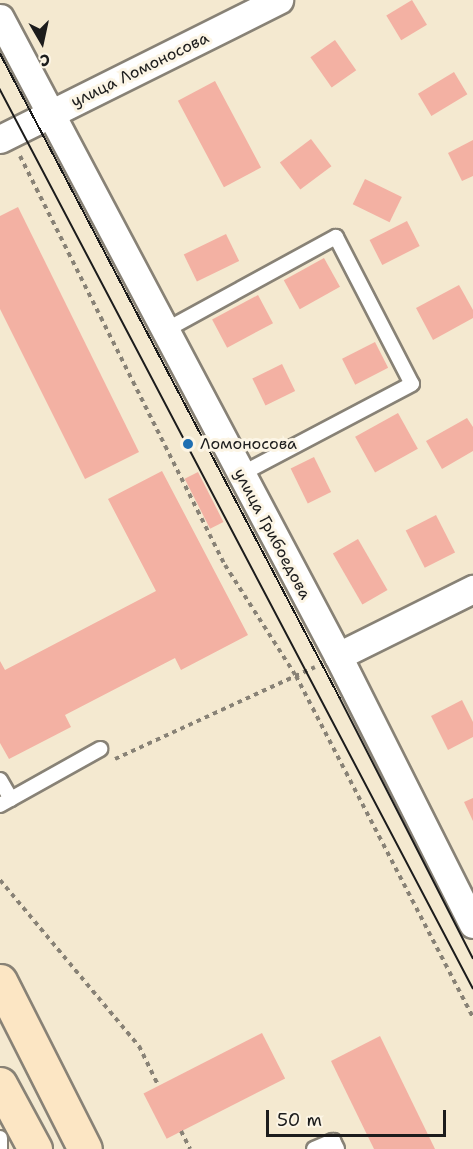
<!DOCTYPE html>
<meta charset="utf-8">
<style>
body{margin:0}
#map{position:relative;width:473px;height:1149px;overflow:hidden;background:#f4e9d0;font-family:"Shantell Sans",sans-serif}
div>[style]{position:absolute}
.building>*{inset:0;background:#f3b1a3;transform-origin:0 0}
.path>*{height:4px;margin-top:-2px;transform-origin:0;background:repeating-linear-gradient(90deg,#888276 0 4.5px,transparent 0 9px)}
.roads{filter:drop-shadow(2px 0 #888276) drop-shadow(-2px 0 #888276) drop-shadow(0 2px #888276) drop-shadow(0 -2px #888276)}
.lane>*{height:14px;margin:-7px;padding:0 7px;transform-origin:7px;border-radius:7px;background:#fff}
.street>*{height:27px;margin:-13.5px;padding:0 13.5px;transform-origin:13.5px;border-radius:13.5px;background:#fff}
.secondary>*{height:33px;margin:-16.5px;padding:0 16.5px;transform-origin:16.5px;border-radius:16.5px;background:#fce6c4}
.tram>*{height:1.5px;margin:-0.75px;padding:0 0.75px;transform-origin:0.75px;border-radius:0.75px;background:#1c1c1c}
.dots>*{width:16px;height:16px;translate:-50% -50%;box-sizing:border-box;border:3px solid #fcf5e5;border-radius:50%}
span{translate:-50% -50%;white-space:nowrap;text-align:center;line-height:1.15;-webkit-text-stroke:6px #fcf5e5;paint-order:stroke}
.street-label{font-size:16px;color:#1c1c1c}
.poi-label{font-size:16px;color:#1c1c1c}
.left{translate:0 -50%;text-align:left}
.north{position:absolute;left:12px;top:12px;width:60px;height:60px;-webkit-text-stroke:4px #fcf5e5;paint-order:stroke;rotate:171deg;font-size:16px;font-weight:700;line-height:24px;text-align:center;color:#1c1c1c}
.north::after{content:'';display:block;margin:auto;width:21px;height:27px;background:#1c1c1c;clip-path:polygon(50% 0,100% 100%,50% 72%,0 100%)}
.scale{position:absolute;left:266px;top:1110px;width:180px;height:27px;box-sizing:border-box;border:3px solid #1c1c1c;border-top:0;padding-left:8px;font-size:18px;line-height:21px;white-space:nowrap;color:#1c1c1c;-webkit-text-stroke:4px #fcf5e5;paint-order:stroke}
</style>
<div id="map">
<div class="building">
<div style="left:412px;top:0;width:29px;height:30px;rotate:59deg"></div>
<div style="left:335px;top:40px;width:37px;height:30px;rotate:55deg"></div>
<div style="left:454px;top:72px;width:26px;height:42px;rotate:59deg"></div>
<div style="left:215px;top:81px;width:98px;height:42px;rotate:62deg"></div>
<div style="left:311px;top:139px;width:34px;height:39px;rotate:53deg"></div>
<div style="clip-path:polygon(473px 140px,473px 176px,462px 181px,448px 153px)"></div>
<div style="left:365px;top:179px;width:41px;height:28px;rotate:26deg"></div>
<div style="clip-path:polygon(18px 207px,139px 452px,85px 479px,0 309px,0 216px)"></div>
<div style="left:407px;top:221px;width:28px;height:42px;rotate:63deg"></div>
<div style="left:226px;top:234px;width:30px;height:47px;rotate:64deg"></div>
<div style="left:324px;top:258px;width:33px;height:46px;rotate:61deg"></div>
<div style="clip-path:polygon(459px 285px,473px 310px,473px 318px,433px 340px,416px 308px)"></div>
<div style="left:258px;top:295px;width:32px;height:52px;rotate:62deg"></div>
<div style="left:375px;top:342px;width:29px;height:37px;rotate:63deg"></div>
<div style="left:282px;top:364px;width:30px;height:33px;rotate:64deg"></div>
<div style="left:398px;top:413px;width:41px;height:49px;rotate:61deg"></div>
<div style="clip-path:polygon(467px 418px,473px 427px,473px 451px,442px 469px,426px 441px)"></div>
<div style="left:314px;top:457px;width:39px;height:26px;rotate:64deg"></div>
<div style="clip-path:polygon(162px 471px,248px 635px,181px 670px,175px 658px,65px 715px,71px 727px,9px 759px,0 743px,0 661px,5px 670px,156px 591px,108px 499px)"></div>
<div style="left:198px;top:472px;width:56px;height:15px;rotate:63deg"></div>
<div style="left:436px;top:515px;width:42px;height:34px;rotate:63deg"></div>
<div style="left:358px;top:539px;width:59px;height:29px;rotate:60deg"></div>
<div style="clip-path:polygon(462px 700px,473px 722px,473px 737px,448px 750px,431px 716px)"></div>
<div style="clip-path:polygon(473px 798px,473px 821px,464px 802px)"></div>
<div style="left:262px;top:1033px;width:51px;height:133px;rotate:63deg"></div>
<div style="clip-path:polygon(380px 1036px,435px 1149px,374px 1149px,331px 1061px)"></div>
</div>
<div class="path">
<div style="left:20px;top:156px;width:457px;rotate:63.4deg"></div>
<div style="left:225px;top:565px;width:132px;rotate:57.4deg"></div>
<div style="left:296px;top:676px;width:384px;rotate:62.6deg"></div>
<div style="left:115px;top:759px;width:220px;rotate:-24.7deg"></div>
<div style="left:0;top:880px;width:217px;rotate:50.1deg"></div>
<div style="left:139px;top:1046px;width:43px;rotate:64deg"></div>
<div style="left:181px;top:1131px;width:20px;rotate:63deg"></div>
</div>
<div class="roads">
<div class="lane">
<div style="left:164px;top:331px;width:196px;rotate:-28.7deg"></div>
<div style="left:336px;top:237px;width:165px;rotate:62.7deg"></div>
<div style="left:412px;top:384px;width:193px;rotate:152.2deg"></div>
<div style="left:0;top:780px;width:22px;rotate:60deg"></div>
<div style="left:0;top:805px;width:115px;rotate:-29.2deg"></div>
<div style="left:0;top:1138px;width:11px;rotate:90deg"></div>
<div style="left:314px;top:1149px;width:21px;rotate:-23deg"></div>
<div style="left:333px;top:1141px;width:9px;rotate:63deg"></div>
</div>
<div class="street">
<div style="left:0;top:18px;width:722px;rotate:62.09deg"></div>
<div style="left:338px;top:656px;width:300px;rotate:63.3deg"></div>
<div style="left:0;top:139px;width:312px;rotate:-26.5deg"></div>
<div style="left:338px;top:656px;width:151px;rotate:-26.4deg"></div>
</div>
<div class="secondary">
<div style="left:0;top:981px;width:188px;rotate:63.2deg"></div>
<div style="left:0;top:1084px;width:74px;rotate:61.7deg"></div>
</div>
</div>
<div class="tram">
<div style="left:0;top:53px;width:729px;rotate:62.2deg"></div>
<div style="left:340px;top:698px;width:292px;rotate:62.9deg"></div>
<div style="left:0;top:89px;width:1016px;rotate:62.25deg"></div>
</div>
<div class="dots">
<div style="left:188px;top:444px;background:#1f6fb2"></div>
</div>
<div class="street-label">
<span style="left:140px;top:70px;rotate:-26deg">улица Ломоносова</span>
<span style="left:272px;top:534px;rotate:62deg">улица Грибоедова</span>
</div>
<div class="poi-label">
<span class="left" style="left:200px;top:444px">Ломоносова</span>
</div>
<div class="north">С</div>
<div class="scale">50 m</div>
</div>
